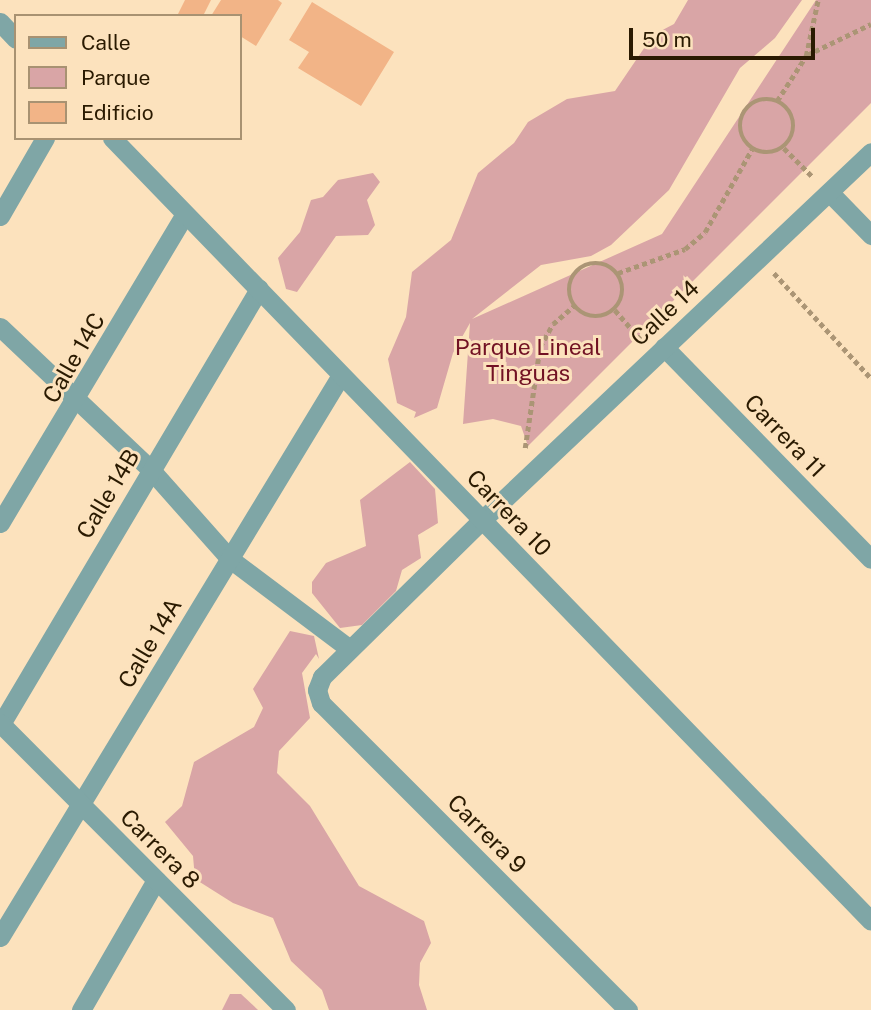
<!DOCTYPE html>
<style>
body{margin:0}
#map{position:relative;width:871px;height:1010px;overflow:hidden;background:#fce2bd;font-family:"Public Sans",sans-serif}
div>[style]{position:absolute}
.green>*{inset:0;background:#d9a5a6}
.building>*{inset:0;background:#f2b487}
.path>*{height:4.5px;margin-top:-2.25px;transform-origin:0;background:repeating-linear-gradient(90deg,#ab9575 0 5px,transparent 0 8.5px)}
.path>.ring{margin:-2.25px;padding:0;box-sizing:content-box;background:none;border:4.5px solid #ab9575;border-radius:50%}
.pedestrian>*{height:19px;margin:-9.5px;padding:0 9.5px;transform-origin:9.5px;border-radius:9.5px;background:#7fa6a6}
.minor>*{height:19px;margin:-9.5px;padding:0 9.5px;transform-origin:9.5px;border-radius:9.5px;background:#7fa6a6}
.tertiary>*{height:19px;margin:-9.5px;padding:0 9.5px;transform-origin:9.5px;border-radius:9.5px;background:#7fa6a6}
span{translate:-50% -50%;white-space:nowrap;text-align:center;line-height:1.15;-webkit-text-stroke:6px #fce2bd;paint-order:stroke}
.street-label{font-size:23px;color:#2a1a01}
.park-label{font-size:23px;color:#721224}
.legend{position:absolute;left:14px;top:14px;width:228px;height:126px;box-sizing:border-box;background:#fce2bd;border:2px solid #a89272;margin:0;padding:9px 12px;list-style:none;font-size:21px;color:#2a1a01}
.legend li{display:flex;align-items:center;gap:14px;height:35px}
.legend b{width:35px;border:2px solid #a89272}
.scale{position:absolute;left:629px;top:28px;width:186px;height:32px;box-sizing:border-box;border:4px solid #2a1a01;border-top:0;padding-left:9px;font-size:21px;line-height:24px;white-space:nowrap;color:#2a1a01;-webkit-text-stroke:5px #fce2bd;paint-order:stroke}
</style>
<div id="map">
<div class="green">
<div style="clip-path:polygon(688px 0,802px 0,775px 38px,740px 68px,669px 190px,611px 245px,591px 256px,541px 265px,472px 319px,662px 234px,816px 0,871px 0,871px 103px,528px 446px,521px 426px,493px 419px,463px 424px,470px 323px,453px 353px,437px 408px,414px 418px,416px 412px,397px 403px,388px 359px,406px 317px,412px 272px,451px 240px,478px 173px,514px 143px,528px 122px,567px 99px,615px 91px,653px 35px,674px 24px)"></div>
<div style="clip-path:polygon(373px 173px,380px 182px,367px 200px,375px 225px,368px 235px,336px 236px,297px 292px,286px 289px,278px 258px,300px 232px,311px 200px,323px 197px,338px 180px)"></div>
<div style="clip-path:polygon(410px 462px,435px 489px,438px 523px,418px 535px,421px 558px,402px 570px,396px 591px,362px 625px,340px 628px,312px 593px,312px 582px,326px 563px,366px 546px,360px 500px)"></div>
<div style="clip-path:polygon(290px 631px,314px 636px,319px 659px,316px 654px,302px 673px,310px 718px,279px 751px,277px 773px,310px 806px,359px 886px,424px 921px,431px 943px,420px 963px,419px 985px,427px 1010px,329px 1010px,322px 990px,291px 961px,273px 918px,233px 903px,195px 879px,193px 856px,165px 822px,182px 806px,194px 762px,254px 727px,263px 708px,253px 689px)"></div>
<div style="clip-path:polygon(230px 994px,241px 994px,258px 1010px,222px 1010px)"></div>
</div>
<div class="building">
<div style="clip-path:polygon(185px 0,211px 0,203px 16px,177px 16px)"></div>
<div style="clip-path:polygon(221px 0,278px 0,282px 3px,256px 46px,240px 36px,240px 16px,211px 16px)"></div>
<div style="clip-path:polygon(312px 2px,394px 52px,361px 106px,298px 68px,309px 52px,289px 40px)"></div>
</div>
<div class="path">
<div style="left:807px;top:55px;width:71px;rotate:-25.8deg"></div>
<div class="ring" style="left:740px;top:99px;width:49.5px;height:49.5px"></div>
<div style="left:777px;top:101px;width:54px;rotate:-57.2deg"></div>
<div style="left:806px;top:56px;width:57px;rotate:-77.9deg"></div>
<div style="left:784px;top:148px;width:41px;rotate:45deg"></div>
<div class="ring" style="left:569px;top:263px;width:49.5px;height:49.5px"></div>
<div style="left:618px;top:273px;width:71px;rotate:-19.7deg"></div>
<div style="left:685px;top:249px;width:26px;rotate:-40deg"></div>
<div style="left:705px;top:232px;width:95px;rotate:-60.5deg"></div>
<div style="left:774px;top:273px;width:143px;rotate:47.3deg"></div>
<div style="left:615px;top:310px;width:41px;rotate:48.9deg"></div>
<div style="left:525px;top:448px;width:102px;rotate:-81.6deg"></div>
<div style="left:540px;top:347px;width:26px;rotate:-61deg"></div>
<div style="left:553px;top:324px;width:28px;rotate:-41deg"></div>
</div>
<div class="pedestrian">
<div style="left:0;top:327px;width:208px;rotate:43.4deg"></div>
<div style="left:151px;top:470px;width:119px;rotate:48.4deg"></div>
<div style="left:230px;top:559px;width:150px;rotate:36.9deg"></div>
<div style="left:0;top:523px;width:360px;rotate:-59.1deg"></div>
<div style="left:1px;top:724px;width:506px;rotate:-59.33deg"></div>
<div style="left:0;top:937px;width:657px;rotate:-58.75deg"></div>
<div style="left:81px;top:1010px;width:150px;rotate:-60deg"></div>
</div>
<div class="minor">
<div style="left:830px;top:193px;width:59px;rotate:45.7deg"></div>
<div style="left:0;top:216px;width:90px;rotate:-60deg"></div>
<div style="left:664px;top:347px;width:296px;rotate:45.7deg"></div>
<div style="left:0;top:723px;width:405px;rotate:45.1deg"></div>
<div style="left:628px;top:1010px;width:434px;rotate:-135deg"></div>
<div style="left:321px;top:703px;width:14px;rotate:-107deg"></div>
<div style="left:317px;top:690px;width:14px;rotate:-69deg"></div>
<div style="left:322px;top:677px;width:224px;rotate:-44.5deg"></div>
<div style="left:482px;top:520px;width:535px;rotate:-43.41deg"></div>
</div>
<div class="tertiary">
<div style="left:0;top:22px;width:23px;rotate:47deg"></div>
<div style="left:112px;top:138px;width:1090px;rotate:45.89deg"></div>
</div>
<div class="street-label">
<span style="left:665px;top:313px;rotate:-43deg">Calle 14</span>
<span style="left:74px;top:358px;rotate:-60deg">Calle 14C</span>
<span style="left:785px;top:436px;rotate:46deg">Carrera 11</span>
<span style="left:108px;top:494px;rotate:-59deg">Calle 14B</span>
<span style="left:509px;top:513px;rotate:46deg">Carrera 10</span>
<span style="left:150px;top:643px;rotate:-59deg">Calle 14A</span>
<span style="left:487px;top:834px;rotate:45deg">Carrera 9</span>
<span style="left:160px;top:849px;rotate:45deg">Carrera 8</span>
</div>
<div class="park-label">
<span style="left:528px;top:360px">Parque Lineal<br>Tinguas</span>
</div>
<ul class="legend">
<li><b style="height:9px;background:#7fa6a6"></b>Calle</li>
<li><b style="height:19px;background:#d9a5a6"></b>Parque</li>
<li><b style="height:19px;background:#f2b487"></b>Edificio</li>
</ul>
<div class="scale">50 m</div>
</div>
